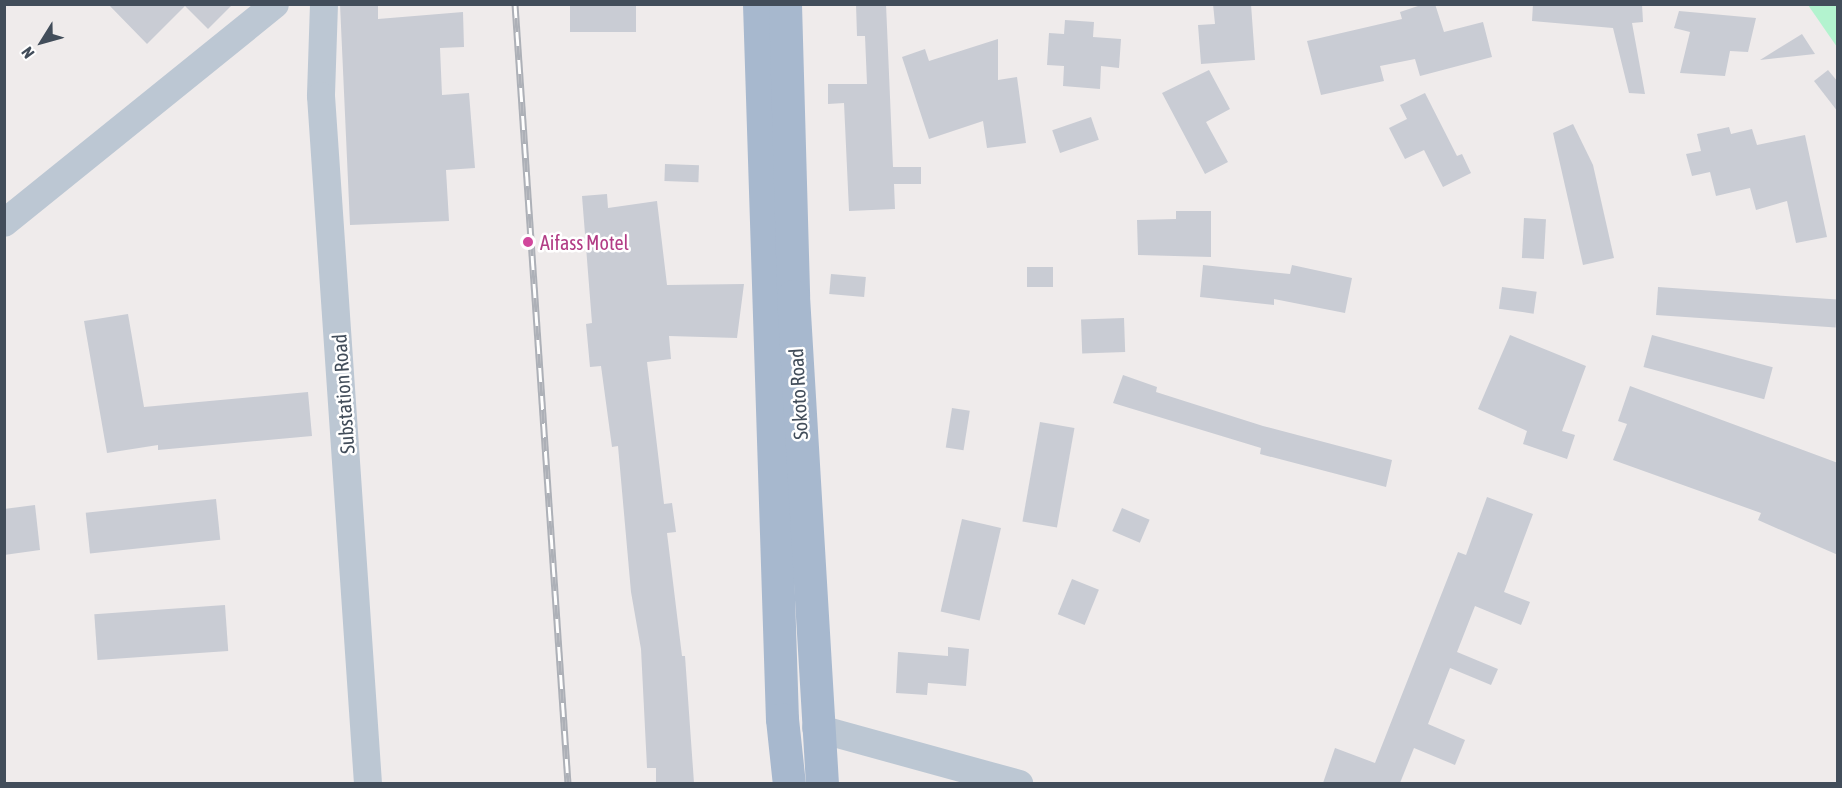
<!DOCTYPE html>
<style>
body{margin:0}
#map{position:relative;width:1842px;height:788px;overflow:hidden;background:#efebeb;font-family:"Asap Condensed",sans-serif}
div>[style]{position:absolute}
.green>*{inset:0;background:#b3f3cf}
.building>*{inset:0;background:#c9ccd4;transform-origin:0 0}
.minor>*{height:28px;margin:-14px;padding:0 14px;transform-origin:14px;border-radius:14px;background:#bcc7d3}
.major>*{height:33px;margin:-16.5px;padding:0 16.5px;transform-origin:16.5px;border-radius:16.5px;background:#a7b8ce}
.rail>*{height:7px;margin-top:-3.5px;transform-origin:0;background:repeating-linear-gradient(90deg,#fff 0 14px,#adb0b7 0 28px);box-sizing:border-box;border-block:2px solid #adb0b7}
.dots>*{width:16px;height:16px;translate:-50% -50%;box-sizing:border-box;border:3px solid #fff;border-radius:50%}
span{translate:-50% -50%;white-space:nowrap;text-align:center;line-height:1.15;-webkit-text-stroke:5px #fff;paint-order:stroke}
.hotel-label{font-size:20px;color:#b23c85}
.left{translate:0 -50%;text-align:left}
.street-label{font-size:20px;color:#424d5a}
.frame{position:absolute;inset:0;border:6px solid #424d5a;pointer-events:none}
.north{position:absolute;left:12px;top:12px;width:60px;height:60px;-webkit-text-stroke:4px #fff;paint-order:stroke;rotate:233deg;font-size:16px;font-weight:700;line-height:24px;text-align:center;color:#424d5a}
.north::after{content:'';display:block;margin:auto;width:21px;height:27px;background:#424d5a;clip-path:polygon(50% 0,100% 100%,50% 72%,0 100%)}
</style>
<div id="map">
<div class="green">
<div style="clip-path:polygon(1808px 5px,1837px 5px,1837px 47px)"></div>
</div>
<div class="building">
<div style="clip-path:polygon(108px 4px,233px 4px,208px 29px,185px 6px,147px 44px)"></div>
<div style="clip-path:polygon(340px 4px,378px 4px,378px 19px,463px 12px,464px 47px,440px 48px,442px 95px,469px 93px,475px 168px,446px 170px,449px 221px,350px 225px)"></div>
<div style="left:570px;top:4px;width:66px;height:28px"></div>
<div style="clip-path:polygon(856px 4px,886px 4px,893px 167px,921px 167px,921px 184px,894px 184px,895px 209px,849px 211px,844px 103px,828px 104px,828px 84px,867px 84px,865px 36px,857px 36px)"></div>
<div style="clip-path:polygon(1213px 4px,1251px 4px,1255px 60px,1201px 64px,1198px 25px,1215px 24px)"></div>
<div style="clip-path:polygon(1424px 4px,1435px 4px,1444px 32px,1483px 22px,1492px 57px,1420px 76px,1415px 59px,1380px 66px,1384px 81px,1321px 95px,1307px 41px,1402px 19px,1400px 12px)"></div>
<div style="clip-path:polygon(1533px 4px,1642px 4px,1643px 22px,1632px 23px,1645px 94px,1629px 93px,1613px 28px,1532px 21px)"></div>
<div style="clip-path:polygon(1679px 11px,1756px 18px,1748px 52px,1730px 51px,1725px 76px,1680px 73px,1690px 32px,1674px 28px)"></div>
<div style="clip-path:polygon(1065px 20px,1094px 22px,1093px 37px,1121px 39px,1119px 68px,1101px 66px,1100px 89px,1063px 86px,1064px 66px,1047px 65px,1049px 33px,1064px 34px)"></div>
<div style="clip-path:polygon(1802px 34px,1815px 54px,1760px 60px)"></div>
<div style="clip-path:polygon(998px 39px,998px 80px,1017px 77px,1026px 143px,987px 148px,983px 121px,929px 139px,902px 57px,925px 49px,929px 61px)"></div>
<div style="clip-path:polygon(1209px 70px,1230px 109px,1206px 122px,1228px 162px,1205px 174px,1162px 93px)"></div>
<div style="clip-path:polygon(1828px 70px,1838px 82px,1838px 112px,1814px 81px)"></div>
<div style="clip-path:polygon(1425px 93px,1457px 156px,1462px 154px,1471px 173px,1443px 187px,1424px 150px,1405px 159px,1389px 128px,1407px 119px,1400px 105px)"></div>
<div style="left:1091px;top:117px;width:24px;height:41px;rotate:71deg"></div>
<div style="clip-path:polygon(1573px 124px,1593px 165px,1614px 258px,1583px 265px,1553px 133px)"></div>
<div style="clip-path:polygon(1729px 127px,1731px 134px,1752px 129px,1757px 145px,1805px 135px,1827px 237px,1796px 243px,1787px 201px,1756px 210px,1750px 188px,1716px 196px,1710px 172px,1692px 176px,1686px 154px,1701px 151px,1697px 134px)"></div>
<div style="left:665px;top:164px;width:34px;height:17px;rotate:2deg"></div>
<div style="clip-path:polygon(607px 194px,608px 208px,657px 201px,667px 285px,744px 284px,737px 338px,669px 336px,671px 359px,647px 362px,664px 504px,672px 503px,676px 532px,667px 533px,682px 656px,685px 656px,694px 783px,656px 783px,656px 768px,647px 768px,641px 649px,631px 592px,618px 446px,612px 447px,601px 366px,590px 367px,586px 324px,592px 323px,582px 196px)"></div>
<div style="clip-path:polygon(1176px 211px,1211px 211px,1211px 257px,1138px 255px,1137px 220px,1176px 219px)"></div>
<div style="left:1524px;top:218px;width:22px;height:40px;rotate:3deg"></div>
<div style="clip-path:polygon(1203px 265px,1290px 274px,1292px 265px,1352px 278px,1345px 313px,1274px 299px,1274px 305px,1200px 297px)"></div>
<div style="left:1027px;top:267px;width:26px;height:20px"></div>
<div style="left:831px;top:274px;width:35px;height:20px;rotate:5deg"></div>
<div style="left:1502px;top:287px;width:35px;height:22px;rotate:8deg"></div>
<div style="left:1658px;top:287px;width:180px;height:28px;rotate:4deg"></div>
<div style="clip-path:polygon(128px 314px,144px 407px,308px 392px,312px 436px,158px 450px,158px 445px,107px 453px,84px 321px)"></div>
<div style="left:1124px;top:318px;width:34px;height:43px;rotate:88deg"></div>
<div style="clip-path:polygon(1510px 335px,1586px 366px,1562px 431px,1575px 435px,1567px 459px,1523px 444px,1527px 431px,1478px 409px)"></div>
<div style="left:1652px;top:335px;width:125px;height:33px;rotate:15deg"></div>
<div style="clip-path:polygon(1123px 375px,1157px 387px,1156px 392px,1263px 426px,1392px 460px,1386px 487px,1260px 454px,1261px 448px,1113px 403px)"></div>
<div style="clip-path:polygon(1630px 386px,1838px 463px,1838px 555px,1758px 520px,1761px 513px,1613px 460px,1627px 424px,1618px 421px)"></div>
<div style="left:952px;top:408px;width:18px;height:40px;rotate:9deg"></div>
<div style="left:1040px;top:422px;width:35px;height:101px;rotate:10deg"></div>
<div style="clip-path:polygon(1487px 497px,1533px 514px,1504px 592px,1530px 602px,1521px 625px,1475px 606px,1457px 652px,1498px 669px,1491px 685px,1450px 668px,1428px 724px,1465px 740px,1455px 765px,1414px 748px,1400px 783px,1323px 783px,1335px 748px,1375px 763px,1458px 552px,1466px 555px)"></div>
<div style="left:216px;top:499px;width:41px;height:131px;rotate:84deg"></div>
<div style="clip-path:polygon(35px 505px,40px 550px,4px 555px,4px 509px)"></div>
<div style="left:1122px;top:508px;width:30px;height:25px;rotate:23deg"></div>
<div style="left:962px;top:519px;width:40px;height:95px;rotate:13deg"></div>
<div style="left:1072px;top:579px;width:29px;height:38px;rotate:22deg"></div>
<div style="left:225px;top:605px;width:46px;height:131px;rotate:86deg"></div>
<div style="clip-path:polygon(948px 647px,969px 649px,966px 686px,928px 683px,927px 695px,896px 693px,898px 652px,948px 656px)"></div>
</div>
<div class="minor">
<div style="left:324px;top:4px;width:92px;rotate:91.9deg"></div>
<div style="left:321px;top:96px;width:690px;rotate:86.09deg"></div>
<div style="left:4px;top:223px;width:348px;rotate:-38.9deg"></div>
<div style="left:816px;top:728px;width:211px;rotate:15.4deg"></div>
</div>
<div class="major">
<div style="left:759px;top:4px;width:715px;rotate:88.16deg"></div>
<div style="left:782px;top:719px;width:65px;rotate:83.9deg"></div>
<div style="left:785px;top:4px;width:292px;rotate:88.4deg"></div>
<div style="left:793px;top:296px;width:489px;rotate:86.6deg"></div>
</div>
<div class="rail">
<div style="left:515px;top:4px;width:782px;rotate:86.11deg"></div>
</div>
<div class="dots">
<div style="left:528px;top:242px;background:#d1479c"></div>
</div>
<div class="hotel-label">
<span class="left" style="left:540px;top:242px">Aifass Motel</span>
</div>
<div class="street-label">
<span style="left:343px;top:394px;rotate:-94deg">Substation Road</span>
<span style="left:798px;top:394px;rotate:-93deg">Sokoto Road</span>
</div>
<div class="frame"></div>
<div class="north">N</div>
</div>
